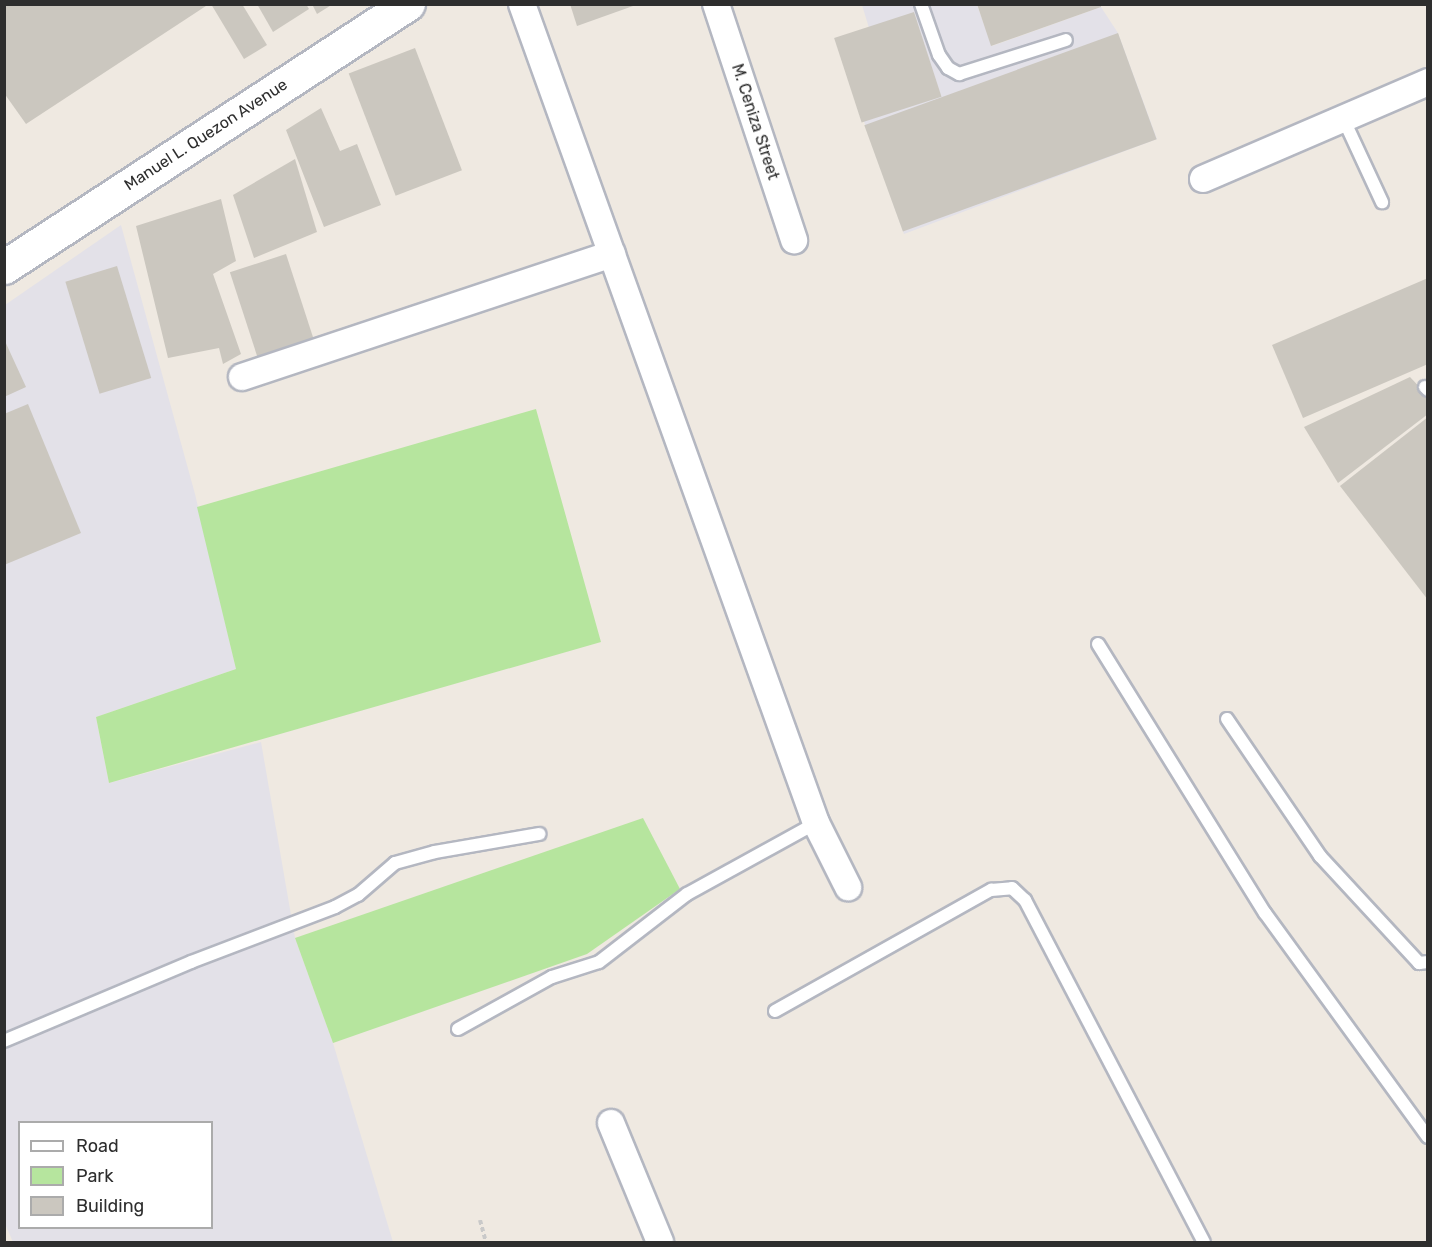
<!DOCTYPE html>
<style>
body{margin:0}
#map{position:relative;width:1432px;height:1247px;overflow:hidden;background:#efe9e1;font-family:Rubik,sans-serif}
div>[style]{position:absolute}
.industrial>*{inset:0;background:#e3e1e8}
.green>*{inset:0;background:#b6e59e}
.building>*{inset:0;background:#cbc7bf;transform-origin:0 0}
.path>*{height:4px;margin-top:-2px;transform-origin:0;background:repeating-linear-gradient(90deg,#c9c9c9 0 4.5px,transparent 0 7.5px)}
.roads{filter:drop-shadow(2px 0 #b4b7c1) drop-shadow(-2px 0 #b4b7c1) drop-shadow(0 2px #b4b7c1) drop-shadow(0 -2px #b4b7c1)}
.service>*{height:12px;margin:-6px;padding:0 6px;transform-origin:6px;border-radius:6px;background:#fff}
.minor>*{height:26px;margin:-13px;padding:0 13px;transform-origin:13px;border-radius:13px;background:#fff}
.secondary>*{height:33px;margin:-16.5px;padding:0 16.5px;transform-origin:16.5px;border-radius:16.5px;background:#fff}
span{translate:-50% -50%;white-space:nowrap;text-align:center;line-height:1.15;-webkit-text-stroke:4.5px #fff;paint-order:stroke}
.street-label{font-size:16px;color:#2e2e2e}
.frame{position:absolute;inset:0;border:6px solid #2e2e2e;pointer-events:none}
.legend{position:absolute;left:18px;top:1121px;width:195px;height:108px;box-sizing:border-box;background:#fff;border:2px solid #ababab;margin:0;padding:8px 10px;list-style:none;font-size:18px;color:#2e2e2e}
.legend li{display:flex;align-items:center;gap:12px;height:30px}
.legend b{width:30px;border:2px solid #ababab}
</style>
<div id="map">
<div class="industrial">
<div style="clip-path:polygon(862px 5px,977px 5px,992px 46px,1101px 7px,1118px 33px,1157px 139px,904px 234px,835px 40px,869px 28px)"></div>
<div style="clip-path:polygon(evenodd,121px 225px,195px 494px,236px 669px,96px 717px,109px 783px,261px 742px,295px 938px,333px 1043px,393px 1242px,13px 1242px,5px 1224px,5px 305px,121px 225px,20px 1122px,212px 1122px,212px 1228px,20px 1228px,20px 1122px)"></div>
</div>
<div class="green">
<div style="clip-path:polygon(536px 409px,601px 642px,109px 783px,96px 717px,236px 669px,197px 507px)"></div>
<div style="clip-path:polygon(643px 818px,680px 889px,587px 954px,333px 1043px,295px 938px)"></div>
</div>
<div class="building">
<div style="clip-path:polygon(4px 4px,209px 4px,26px 124px,4px 93px)"></div>
<div style="clip-path:polygon(211px 4px,242px 4px,267px 45px,244px 59px)"></div>
<div style="clip-path:polygon(257px 4px,306px 4px,309px 9px,273px 32px)"></div>
<div style="clip-path:polygon(312px 4px,333px 4px,317px 14px)"></div>
<div style="clip-path:polygon(570px 4px,632px 4px,633px 6px,577px 26px)"></div>
<div style="clip-path:polygon(977px 4px,1101px 4px,1101px 7px,991px 46px)"></div>
<div style="left:914px;top:12px;width:89px;height:84px;rotate:72deg"></div>
<div style="left:1118px;top:33px;width:113px;height:270px;rotate:70deg"></div>
<div style="left:415px;top:48px;width:131px;height:71px;rotate:69deg"></div>
<div style="clip-path:polygon(321px 108px,340px 151px,357px 144px,381px 205px,324px 227px,286px 130px)"></div>
<div style="clip-path:polygon(295px 159px,317px 232px,254px 258px,233px 195px)"></div>
<div style="clip-path:polygon(221px 199px,236px 261px,213px 274px,241px 354px,223px 364px,219px 348px,168px 358px,136px 226px)"></div>
<div style="left:286px;top:254px;width:89px;height:59px;rotate:72deg"></div>
<div style="left:117px;top:266px;width:117px;height:54px;rotate:73deg"></div>
<div style="clip-path:polygon(1428px 278px,1428px 364px,1303px 418px,1272px 345px)"></div>
<div style="clip-path:polygon(4px 339px,26px 387px,4px 397px)"></div>
<div style="clip-path:polygon(1410px 377px,1428px 396px,1428px 414px,1338px 483px,1304px 427px)"></div>
<div style="clip-path:polygon(28px 404px,81px 533px,4px 565px,4px 414px)"></div>
<div style="clip-path:polygon(1428px 417px,1428px 600px,1340px 486px)"></div>
</div>
<div class="path">
<div style="left:480px;top:1220px;width:23px;rotate:75deg"></div>
</div>
<div class="roads">
<div class="service">
<div style="left:921px;top:4px;width:54px;rotate:70.6deg"></div>
<div style="left:939px;top:55px;width:16px;rotate:55deg"></div>
<div style="left:948px;top:68px;width:13px;rotate:29deg"></div>
<div style="left:959px;top:74px;width:112px;rotate:-17.6deg"></div>
<div style="left:1343px;top:118px;width:93px;rotate:65.1deg"></div>
<div style="left:1425px;top:387px;width:4px;rotate:45deg"></div>
<div style="left:1098px;top:644px;width:317px;rotate:58.2deg"></div>
<div style="left:1265px;top:913px;width:277px;rotate:54deg"></div>
<div style="left:1227px;top:719px;width:166px;rotate:55.8deg"></div>
<div style="left:1320px;top:856px;width:146px;rotate:47.2deg"></div>
<div style="left:1419px;top:963px;width:9px;rotate:-6deg"></div>
<div style="left:775px;top:1011px;width:248px;rotate:-29.3deg"></div>
<div style="left:991px;top:890px;width:21px;rotate:-5deg"></div>
<div style="left:1012px;top:888px;width:18px;rotate:43deg"></div>
<div style="left:1025px;top:900px;width:386px;rotate:62.4deg"></div>
<div style="left:458px;top:1029px;width:107px;rotate:-29deg"></div>
<div style="left:552px;top:977px;width:49px;rotate:-17.7deg"></div>
<div style="left:599px;top:962px;width:111px;rotate:-37.7deg"></div>
<div style="left:687px;top:894px;width:147px;rotate:-28.8deg"></div>
<div style="left:4px;top:1041px;width:203px;rotate:-22.9deg"></div>
<div style="left:191px;top:962px;width:154px;rotate:-20.9deg"></div>
<div style="left:335px;top:907px;width:26px;rotate:-28deg"></div>
<div style="left:358px;top:895px;width:49px;rotate:-40.9deg"></div>
<div style="left:395px;top:863px;width:41px;rotate:-15.4deg"></div>
<div style="left:435px;top:852px;width:106px;rotate:-9.8deg"></div>
</div>
<div class="minor">
<div style="left:522px;top:4px;width:870px;rotate:70.25deg"></div>
<div style="left:816px;top:823px;width:72px;rotate:63.4deg"></div>
<div style="left:716px;top:4px;width:249px;rotate:71.7deg"></div>
<div style="left:1203px;top:179px;width:245px;rotate:-23.3deg"></div>
<div style="left:242px;top:377px;width:390px;rotate:-18.4deg"></div>
<div style="left:611px;top:1123px;width:129px;rotate:67.6deg"></div>
</div>
<div class="secondary">
<div style="left:4px;top:267px;width:482px;rotate:-33.1deg"></div>
</div>
</div>
<div class="street-label">
<span style="left:755px;top:122px;rotate:72deg">M. Ceniza Street</span>
<span style="left:206px;top:135px;rotate:-33deg">Manuel L. Quezon Avenue</span>
</div>
<div class="frame"></div>
<ul class="legend">
<li><b style="height:8px;background:#fff"></b>Road</li>
<li><b style="height:16px;background:#b6e59e"></b>Park</li>
<li><b style="height:16px;background:#cbc7bf"></b>Building</li>
</ul>
</div>
